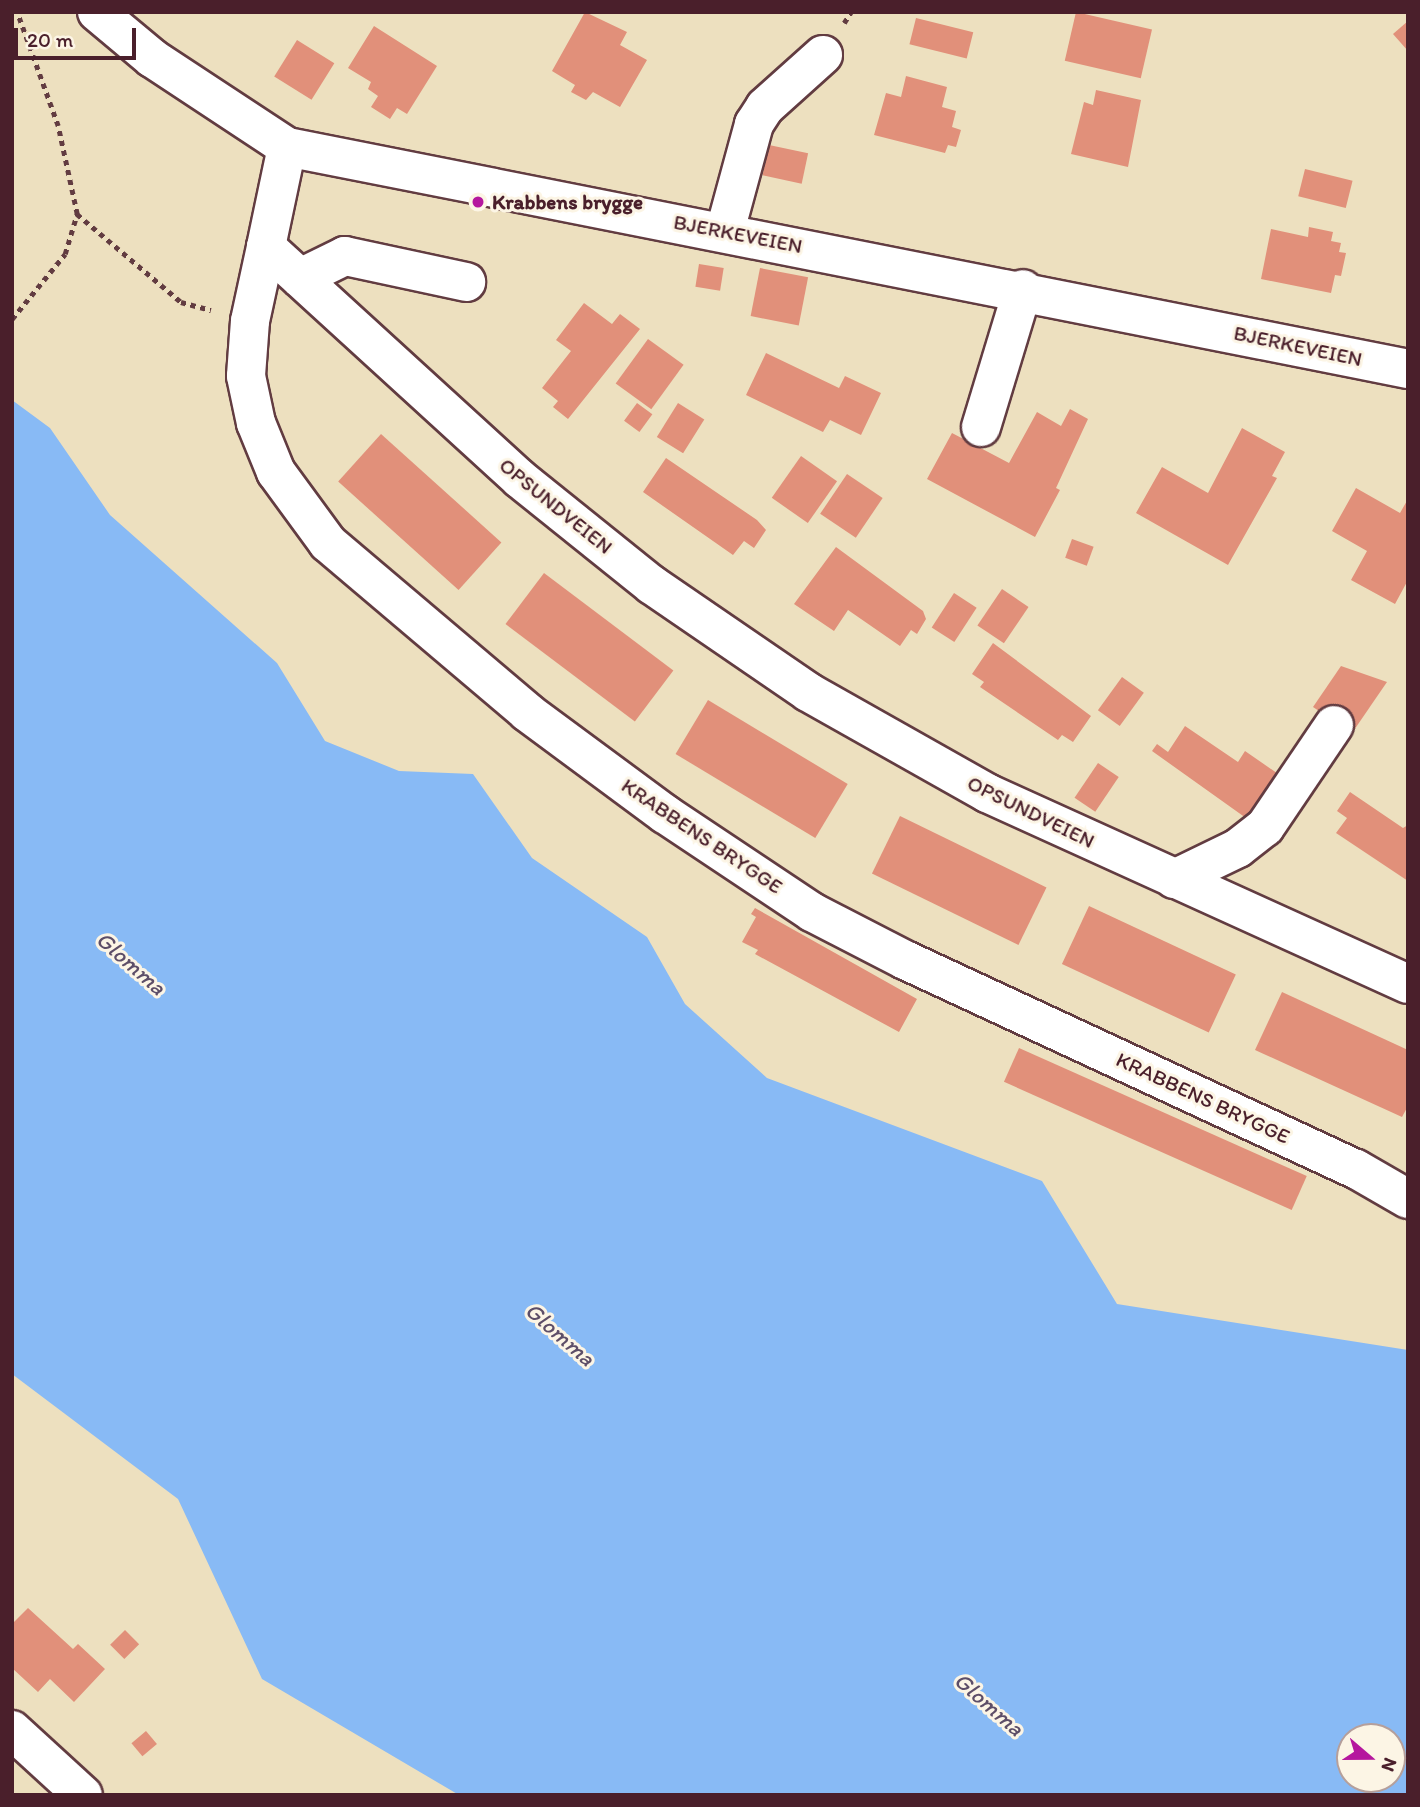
<!DOCTYPE html>
<style>
body{margin:0}
#map{position:relative;width:1420px;height:1807px;overflow:hidden;background:#ede0bf;font-family:Itim,sans-serif}
div>[style]{position:absolute}
.water>*{inset:0;background:#88baf5}
.building>*{inset:0;background:#e1907a;transform-origin:0 0}
.path>*{height:4.5px;margin-top:-2.25px;transform-origin:0;background:repeating-linear-gradient(90deg,#623c41 0 5px,transparent 0 10px)}
.roads{filter:drop-shadow(2px 0 #623c41) drop-shadow(-2px 0 #623c41) drop-shadow(0 2px #623c41) drop-shadow(0 -2px #623c41)}
.minor>*{height:38px;margin:-19px;padding:0 19px;transform-origin:19px;border-radius:19px;background:#fff}
.dots>*{width:19px;height:19px;translate:-50% -50%;box-sizing:border-box;border:4px solid #fcf5e5;border-radius:50%}
span{translate:-50% -50%;white-space:nowrap;text-align:center;line-height:1.15;-webkit-text-stroke:6px #fcf5e5;paint-order:stroke}
.poi-label{font-size:21px;color:#4a1f2b;font-weight:700}
.left{translate:0 -50%;text-align:left}
.street-label{font-size:21px;color:#4a1f2b}
.water-label{font-size:23px;color:#5d4e68;font-style:italic}
.frame{position:absolute;inset:0;border:14px solid #4a1f2b;pointer-events:none}
.north{position:absolute;left:1336px;top:1723px;width:70px;height:70px;box-sizing:border-box;background:#fcf5e5;border:2px solid #b59f9b;border-radius:50%;rotate:110deg;font-size:19px;font-weight:700;line-height:28px;text-align:center;color:#4a1f2b}
.north::after{content:'';display:block;margin:auto;width:24px;height:32px;background:#b5179e;clip-path:polygon(50% 0,100% 100%,50% 72%,0 100%)}
.scale{position:absolute;left:14px;top:28px;width:122px;height:32px;box-sizing:border-box;border:4px solid #4a1f2b;border-top:0;padding-left:9px;font-size:21px;line-height:24px;white-space:nowrap;color:#4a1f2b;-webkit-text-stroke:5px #fcf5e5;paint-order:stroke}
</style>
<div id="map">
<div class="water">
<div style="clip-path:polygon(evenodd,12px 400px,50px 428px,110px 515px,277px 663px,325px 741px,399px 771px,473px 774px,532px 858px,647px 937px,685px 1004px,767px 1078px,1042px 1181px,1117px 1304px,1408px 1350px,1408px 1795px,459px 1795px,262px 1679px,178px 1499px,12px 1374px,12px 400px,1350px 1737px,1392px 1737px,1392px 1779px,1350px 1779px,1350px 1737px)"></div>
</div>
<div class="building">
<div style="clip-path:polygon(585px 12px,627px 32px,620px 45px,647px 60px,620px 107px,593px 92px,586px 100px,571px 92px,575px 85px,552px 71px)"></div>
<div style="left:1076px;top:12px;width:78px;height:50px;rotate:13deg"></div>
<div style="left:916px;top:18px;width:59px;height:27px;rotate:14deg"></div>
<div style="clip-path:polygon(1408px 21px,1408px 51px,1393px 34px)"></div>
<div style="clip-path:polygon(374px 26px,437px 66px,407px 114px,397px 108px,390px 119px,371px 107px,378px 96px,368px 89px,371px 82px,348px 68px)"></div>
<div style="left:297px;top:40px;width:44px;height:43px;rotate:32deg"></div>
<div style="clip-path:polygon(906px 76px,947px 87px,942px 107px,956px 111px,952px 127px,961px 130px,956px 147px,948px 145px,945px 153px,874px 135px,886px 93px,901px 97px)"></div>
<div style="clip-path:polygon(1096px 90px,1141px 100px,1128px 167px,1071px 154px,1084px 102px,1093px 105px)"></div>
<div style="left:769px;top:145px;width:40px;height:31px;rotate:12deg"></div>
<div style="left:1305px;top:169px;width:49px;height:28px;rotate:14deg"></div>
<div style="clip-path:polygon(1309px 227px,1333px 232px,1331px 241px,1341px 243px,1339px 252px,1346px 253px,1341px 276px,1335px 275px,1331px 293px,1261px 279px,1271px 229px,1308px 237px)"></div>
<div style="left:699px;top:264px;width:25px;height:23px;rotate:9deg"></div>
<div style="left:760px;top:268px;width:49px;height:49px;rotate:11deg"></div>
<div style="clip-path:polygon(584px 303px,612px 324px,620px 314px,640px 329px,568px 419px,553px 407px,558px 401px,542px 388px,571px 351px,556px 340px)"></div>
<div style="left:648px;top:339px;width:44px;height:55px;rotate:36deg"></div>
<div style="clip-path:polygon(766px 353px,839px 388px,845px 376px,881px 393px,861px 435px,830px 420px,823px 432px,746px 395px)"></div>
<div style="left:637px;top:403px;width:19px;height:22px;rotate:36deg"></div>
<div style="left:678px;top:403px;width:31px;height:40px;rotate:32deg"></div>
<div style="clip-path:polygon(1070px 409px,1088px 419px,1056px 488px,1060px 490px,1035px 537px,927px 479px,952px 433px,1009px 463px,1037px 412px,1061px 426px)"></div>
<div style="clip-path:polygon(1242px 428px,1285px 452px,1272px 476px,1277px 478px,1228px 565px,1136px 513px,1162px 467px,1208px 493px)"></div>
<div style="left:381px;top:434px;width:162px;height:64px;rotate:42deg"></div>
<div style="left:801px;top:456px;width:44px;height:51px;rotate:35deg"></div>
<div style="clip-path:polygon(666px 458px,757px 520px,766px 530px,754px 548px,744px 541px,733px 555px,643px 492px)"></div>
<div style="left:847px;top:474px;width:43px;height:48px;rotate:34deg"></div>
<div style="clip-path:polygon(1356px 488px,1400px 513px,1408px 499px,1408px 580px,1395px 604px,1351px 580px,1367px 551px,1332px 531px)"></div>
<div style="left:1072px;top:539px;width:23px;height:20px;rotate:20deg"></div>
<div style="clip-path:polygon(836px 547px,923px 611px,926px 619px,917px 634px,911px 630px,900px 646px,848px 610px,834px 631px,794px 604px)"></div>
<div style="left:544px;top:573px;width:162px;height:64px;rotate:37deg"></div>
<div style="left:1002px;top:589px;width:32px;height:44px;rotate:34deg"></div>
<div style="left:954px;top:593px;width:27px;height:41px;rotate:33deg"></div>
<div style="clip-path:polygon(993px 643px,1091px 716px,1073px 742px,1062px 735px,1058px 740px,980px 687px,984px 682px,972px 674px)"></div>
<div style="clip-path:polygon(1341px 666px,1387px 682px,1352px 733px,1313px 707px)"></div>
<div style="left:1122px;top:677px;width:27px;height:41px;rotate:36deg"></div>
<div style="left:708px;top:700px;width:163px;height:63px;rotate:31deg"></div>
<div style="clip-path:polygon(1185px 726px,1238px 762px,1245px 751px,1284px 778px,1253px 823px,1152px 751px,1157px 744px,1168px 752px)"></div>
<div style="left:1098px;top:763px;width:25px;height:42px;rotate:34deg"></div>
<div style="clip-path:polygon(1350px 792px,1403px 828px,1408px 825px,1408px 881px,1336px 833px,1347px 818px,1337px 811px)"></div>
<div style="left:900px;top:816px;width:163px;height:64px;rotate:26deg"></div>
<div style="left:1089px;top:906px;width:162px;height:64px;rotate:25deg"></div>
<div style="clip-path:polygon(755px 908px,917px 999px,899px 1032px,755px 954px,758px 950px,742px 942px,756px 917px,751px 914px)"></div>
<div style="clip-path:polygon(1282px 992px,1408px 1050px,1408px 1106px,1402px 1117px,1255px 1050px)"></div>
<div style="left:1019px;top:1048px;width:315px;height:37px;rotate:24deg"></div>
<div style="clip-path:polygon(28px 1608px,73px 1649px,78px 1644px,105px 1669px,74px 1702px,50px 1679px,38px 1692px,12px 1668px,12px 1624px)"></div>
<div style="left:125px;top:1630px;width:20px;height:21px;rotate:45deg"></div>
<div style="left:146px;top:1731px;width:17px;height:19px;rotate:50deg"></div>
</div>
<div class="path">
<div style="left:844px;top:23px;width:13px;rotate:-58deg"></div>
<div style="left:77px;top:214px;width:136px;rotate:40.2deg"></div>
<div style="left:181px;top:302px;width:31px;rotate:15deg"></div>
<div style="left:12px;top:319px;width:84px;rotate:-50.8deg"></div>
<div style="left:65px;top:254px;width:42px;rotate:-73.3deg"></div>
<div style="left:77px;top:214px;width:90px;rotate:-102.2deg"></div>
<div style="left:58px;top:126px;width:121px;rotate:-109.8deg"></div>
</div>
<div class="roads">
<div class="minor">
<div style="left:97px;top:12px;width:72px;rotate:39.9deg"></div>
<div style="left:152px;top:58px;width:162px;rotate:33.4deg"></div>
<div style="left:287px;top:147px;width:1143px;rotate:11.2deg"></div>
<div style="left:287px;top:147px;width:102px;rotate:101.9deg"></div>
<div style="left:266px;top:247px;width:344px;rotate:42.4deg"></div>
<div style="left:520px;top:479px;width:169px;rotate:38.8deg"></div>
<div style="left:652px;top:585px;width:189px;rotate:34.4deg"></div>
<div style="left:808px;top:692px;width:206px;rotate:29.4deg"></div>
<div style="left:987px;top:793px;width:462px;rotate:24.4deg"></div>
<div style="left:725px;top:231px;width:111px;rotate:-74.8deg"></div>
<div style="left:754px;top:124px;width:20px;rotate:-57deg"></div>
<div style="left:765px;top:107px;width:78px;rotate:-41.9deg"></div>
<div style="left:266px;top:247px;width:76px;rotate:102.2deg"></div>
<div style="left:250px;top:321px;width:55px;rotate:94.2deg"></div>
<div style="left:246px;top:376px;width:48px;rotate:78deg"></div>
<div style="left:256px;top:423px;width:53px;rotate:67.8deg"></div>
<div style="left:276px;top:472px;width:88px;rotate:53.8deg"></div>
<div style="left:328px;top:543px;width:261px;rotate:40.3deg"></div>
<div style="left:527px;top:712px;width:172px;rotate:36.5deg"></div>
<div style="left:665px;top:814px;width:177px;rotate:33.7deg"></div>
<div style="left:812px;top:912px;width:105px;rotate:27.3deg"></div>
<div style="left:905px;top:960px;width:497px;rotate:24.9deg"></div>
<div style="left:1356px;top:1169px;width:60px;rotate:30deg"></div>
<div style="left:300px;top:278px;width:50px;rotate:-26.1deg"></div>
<div style="left:345px;top:256px;width:124px;rotate:12.1deg"></div>
<div style="left:981px;top:427px;width:144px;rotate:-73.1deg"></div>
<div style="left:1174px;top:879px;width:71px;rotate:-25.8deg"></div>
<div style="left:1238px;top:848px;width:34px;rotate:-38deg"></div>
<div style="left:1265px;top:827px;width:123px;rotate:-55.9deg"></div>
<div style="left:12px;top:1730px;width:96px;rotate:42.5deg"></div>
</div>
</div>
<div class="dots">
<div style="left:478px;top:202px;background:#b5179e"></div>
</div>
<div class="poi-label">
<span class="left" style="left:492px;top:202px">Krabbens brygge</span>
</div>
<div class="street-label">
<span style="left:738px;top:234px;rotate:11deg">BJERKEVEIEN</span>
<span style="left:1298px;top:346px;rotate:12deg">BJERKEVEIEN</span>
<span style="left:556px;top:506px;rotate:39deg">OPSUNDVEIEN</span>
<span style="left:1031px;top:812px;rotate:26deg">OPSUNDVEIEN</span>
<span style="left:702px;top:836px;rotate:34deg">KRABBENS BRYGGE</span>
<span style="left:1203px;top:1098px;rotate:25deg">KRABBENS BRYGGE</span>
</div>
<div class="water-label">
<span style="left:131px;top:963px;rotate:41deg">Glomma</span>
<span style="left:560px;top:1334px;rotate:41deg">Glomma</span>
<span style="left:989px;top:1704px;rotate:41deg">Glomma</span>
</div>
<div class="frame"></div>
<div class="north">N</div>
<div class="scale">20 m</div>
</div>
